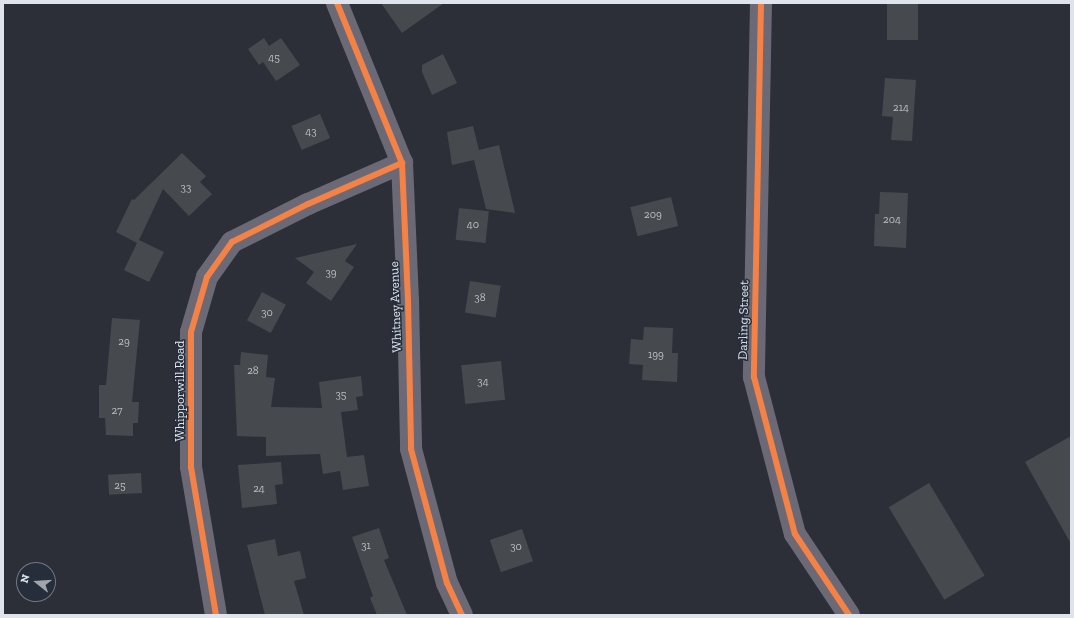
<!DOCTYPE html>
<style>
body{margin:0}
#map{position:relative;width:1074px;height:618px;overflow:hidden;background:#2c2f37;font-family:"Zilla Slab",serif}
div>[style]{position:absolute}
.building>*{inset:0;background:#464a4f;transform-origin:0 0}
.minor>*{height:22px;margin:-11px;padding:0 11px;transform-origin:11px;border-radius:11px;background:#6b6975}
.cycleway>*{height:6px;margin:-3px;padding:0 3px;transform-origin:3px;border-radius:3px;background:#f48246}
span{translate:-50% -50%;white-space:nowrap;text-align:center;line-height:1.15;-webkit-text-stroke:3px #272e3b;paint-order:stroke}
.number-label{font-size:11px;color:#b9bec5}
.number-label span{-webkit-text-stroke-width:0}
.street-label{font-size:13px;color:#dfe4ec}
.frame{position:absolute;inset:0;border:4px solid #dfe4ec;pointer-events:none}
.north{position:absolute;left:16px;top:562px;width:40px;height:40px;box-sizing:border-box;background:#272e3b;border:1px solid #717782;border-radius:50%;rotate:287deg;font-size:11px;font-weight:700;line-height:16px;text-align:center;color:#dfe4ec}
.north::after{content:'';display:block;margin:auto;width:14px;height:18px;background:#a0a5ad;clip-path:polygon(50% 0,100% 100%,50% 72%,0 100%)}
</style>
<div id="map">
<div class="building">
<div style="clip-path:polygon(381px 3px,444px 3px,402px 33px)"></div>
<div style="left:887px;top:3px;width:31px;height:37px"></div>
<div style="clip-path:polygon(264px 38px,269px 46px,281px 38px,300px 65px,276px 81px,263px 62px,259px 65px,248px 49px)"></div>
<div style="clip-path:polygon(443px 54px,457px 83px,432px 95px,422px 72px,422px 65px)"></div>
<div style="clip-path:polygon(885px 78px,916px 80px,912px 141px,891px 140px,893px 117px,882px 116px)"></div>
<div style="left:320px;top:114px;width:26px;height:31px;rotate:67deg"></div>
<div style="clip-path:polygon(473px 126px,479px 150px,499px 145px,515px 213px,486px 209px,474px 160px,452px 165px,447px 132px)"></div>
<div style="clip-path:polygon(182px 153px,206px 176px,200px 182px,212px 194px,189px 216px,163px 189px,139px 240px,164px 252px,149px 282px,124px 270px,137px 243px,116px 232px,132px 199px,134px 200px)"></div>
<div style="clip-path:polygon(880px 192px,908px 193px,906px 248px,874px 246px,875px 214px,879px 214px)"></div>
<div style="left:671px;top:197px;width:30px;height:42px;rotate:76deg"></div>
<div style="left:459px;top:208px;width:30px;height:32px;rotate:6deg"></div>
<div style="clip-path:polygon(357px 244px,345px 261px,354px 267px,331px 301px,306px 283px,314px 272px,295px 258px)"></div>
<div style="left:470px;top:281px;width:31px;height:32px;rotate:9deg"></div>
<div style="left:262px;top:292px;width:27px;height:32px;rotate:28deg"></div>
<div style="clip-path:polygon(112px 318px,140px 320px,132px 402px,139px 402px,138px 423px,133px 423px,133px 436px,106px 435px,105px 418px,99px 418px,99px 385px,106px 385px)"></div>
<div style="clip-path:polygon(644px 327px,673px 328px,672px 353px,678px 353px,677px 382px,642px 380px,643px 365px,629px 364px,631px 339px,643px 340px)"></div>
<div style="clip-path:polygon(241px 352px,268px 355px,266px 377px,275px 378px,271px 407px,322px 408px,319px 382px,361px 376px,363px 396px,356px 397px,358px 410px,341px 412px,347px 457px,364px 455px,369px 486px,343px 490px,340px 471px,323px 474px,320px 454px,266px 456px,266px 437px,237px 436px,234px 365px,240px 365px)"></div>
<div style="left:501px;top:361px;width:39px;height:40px;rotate:84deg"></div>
<div style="clip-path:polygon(1071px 436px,1071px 544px,1025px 462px)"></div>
<div style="clip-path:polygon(281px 462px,283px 484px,275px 485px,277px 504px,242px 508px,238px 465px)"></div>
<div style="left:141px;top:473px;width:20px;height:33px;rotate:87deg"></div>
<div style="left:929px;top:483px;width:108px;height:47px;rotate:59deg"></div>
<div style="clip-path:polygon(379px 528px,389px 558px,384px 560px,407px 615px,377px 615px,370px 598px,373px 596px,352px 537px)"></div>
<div style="left:522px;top:529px;width:34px;height:34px;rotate:71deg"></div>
<div style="clip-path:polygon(275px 539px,278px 556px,300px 551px,306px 578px,294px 581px,304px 615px,265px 615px,247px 545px)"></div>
</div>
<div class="minor">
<div style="left:337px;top:3px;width:173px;rotate:67.9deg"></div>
<div style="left:402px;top:163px;width:137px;rotate:87.5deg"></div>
<div style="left:408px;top:300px;width:149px;rotate:88.8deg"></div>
<div style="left:411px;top:449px;width:139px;rotate:75deg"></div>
<div style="left:447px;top:583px;width:35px;rotate:65deg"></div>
<div style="left:761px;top:3px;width:374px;rotate:91.1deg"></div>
<div style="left:754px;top:377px;width:162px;rotate:75.4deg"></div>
<div style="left:795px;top:534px;width:97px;rotate:56.3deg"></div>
<div style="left:216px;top:615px;width:150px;rotate:-99.6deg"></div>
<div style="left:191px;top:467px;width:135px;rotate:-90deg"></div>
<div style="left:191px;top:332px;width:57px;rotate:-73.8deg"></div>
<div style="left:207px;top:277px;width:43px;rotate:-54.5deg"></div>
<div style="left:232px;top:242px;width:85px;rotate:-26.6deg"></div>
<div style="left:308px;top:204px;width:103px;rotate:-23.6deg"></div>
</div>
<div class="cycleway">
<div style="left:337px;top:3px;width:173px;rotate:67.9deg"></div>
<div style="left:402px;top:163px;width:137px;rotate:87.5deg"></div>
<div style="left:408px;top:300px;width:149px;rotate:88.8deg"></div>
<div style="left:411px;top:449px;width:139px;rotate:75deg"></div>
<div style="left:447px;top:583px;width:35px;rotate:65deg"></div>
<div style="left:761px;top:3px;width:374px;rotate:91.1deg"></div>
<div style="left:754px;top:377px;width:162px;rotate:75.4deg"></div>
<div style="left:795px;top:534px;width:97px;rotate:56.3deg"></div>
<div style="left:216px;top:615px;width:150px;rotate:-99.6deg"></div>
<div style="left:191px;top:467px;width:135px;rotate:-90deg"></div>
<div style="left:191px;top:332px;width:57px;rotate:-73.8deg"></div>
<div style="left:207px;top:277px;width:43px;rotate:-54.5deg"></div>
<div style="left:232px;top:242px;width:85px;rotate:-26.6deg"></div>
<div style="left:308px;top:204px;width:103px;rotate:-23.6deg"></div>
</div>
<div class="number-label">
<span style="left:274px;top:58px">45</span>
<span style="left:901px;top:108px">214</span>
<span style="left:311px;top:132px">43</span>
<span style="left:186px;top:188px">33</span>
<span style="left:653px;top:215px">209</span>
<span style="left:892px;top:220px">204</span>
<span style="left:473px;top:225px">40</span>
<span style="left:331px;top:273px">39</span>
<span style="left:480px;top:298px">38</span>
<span style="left:267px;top:313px">30</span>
<span style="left:124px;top:342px">29</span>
<span style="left:656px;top:355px">199</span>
<span style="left:253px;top:371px">28</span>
<span style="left:483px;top:382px">34</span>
<span style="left:341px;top:395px">35</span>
<span style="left:117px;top:411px">27</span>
<span style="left:120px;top:486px">25</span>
<span style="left:259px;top:489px">24</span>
<span style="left:366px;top:546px">31</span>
<span style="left:516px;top:547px">30</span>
</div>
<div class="street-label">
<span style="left:396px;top:307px;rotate:-92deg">Whitney Avenue</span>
<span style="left:744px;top:320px;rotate:-89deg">Darling Street</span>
<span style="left:180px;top:391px;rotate:-90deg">Whipporwill Road</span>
</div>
<div class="frame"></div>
<div class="north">N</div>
</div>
